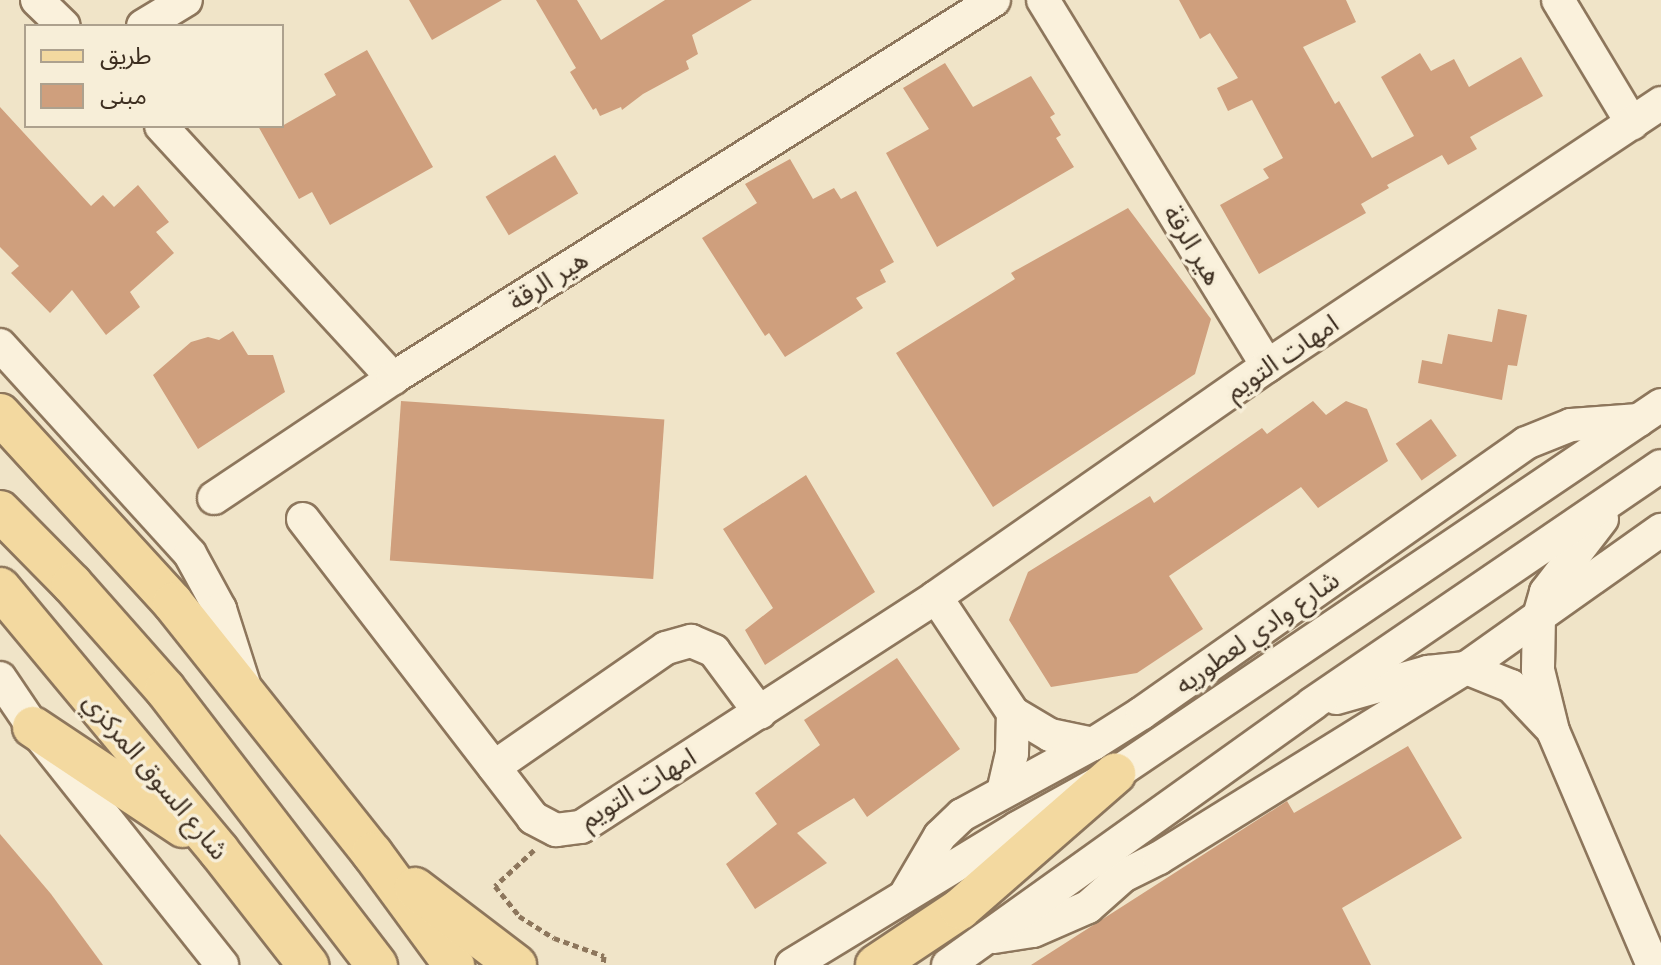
<!DOCTYPE html>
<meta charset="utf-8">
<style>
body{margin:0}
#map{position:relative;width:1661px;height:965px;overflow:hidden;background:#f0e4c8;font-family:"PT Serif","Noto Sans Arabic",serif}
div>[style]{position:absolute}
.building>*{inset:0;background:#cf9f7d;transform-origin:0 0}
.path>*{height:5px;margin-top:-2.5px;transform-origin:0;background:repeating-linear-gradient(90deg,#8d765c 0 6px,transparent 0 10px)}
.roads{filter:drop-shadow(2px 0 #8d765c) drop-shadow(-2px 0 #8d765c) drop-shadow(0 2px #8d765c) drop-shadow(0 -2px #8d765c)}
.minor>*{height:32px;margin:-16px;padding:0 16px;transform-origin:16px;border-radius:16px;background:#faf1dc}
.major>*{height:40px;margin:-20px;padding:0 20px;transform-origin:20px;border-radius:20px;background:#f3d9a0}
span{translate:-50% -50%;white-space:nowrap;text-align:center;line-height:1.15;-webkit-text-stroke:7px #f7eed8;paint-order:stroke}
.street-label{font-size:26px;color:#3d2e20}
.legend{position:absolute;left:24px;top:24px;width:260px;height:104px;box-sizing:border-box;background:#f7eed8;border:2px solid #ada18e;margin:0;padding:10px 14px;list-style:none;font-size:24px;color:#3d2e20}
.legend li{display:flex;align-items:center;gap:16px;height:40px}
.legend b{width:40px;border:2px solid #ada18e}
</style>
<div id="map">
<div class="building">
<div style="clip-path:polygon(409px 0,502px 0,432px 40px)"></div>
<div style="clip-path:polygon(536px 0,577px 0,601px 40px,665px 0,752px 0,692px 35px,698px 54px,686px 61px,689px 69px,643px 94px,622px 110px,621px 107px,600px 116px,596px 108px,593px 110px,570px 72px,576px 68px)"></div>
<div style="clip-path:polygon(1179px 0,1346px 0,1356px 22px,1303px 47px,1335px 104px,1339px 101px,1372px 158px,1414px 136px,1381px 77px,1420px 53px,1431px 71px,1454px 59px,1469px 87px,1521px 57px,1543px 96px,1470px 137px,1477px 149px,1448px 165px,1442px 155px,1387px 185px,1389px 188px,1361px 204px,1366px 213px,1259px 274px,1220px 205px,1269px 178px,1263px 169px,1283px 158px,1252px 100px,1228px 111px,1217px 88px,1238px 78px,1210px 33px,1200px 39px)"></div>
<div style="clip-path:polygon(367px 50px,433px 167px,330px 225px,312px 192px,299px 199px,258px 126px,282px 126px,336px 95px,324px 74px)"></div>
<div style="clip-path:polygon(945px 63px,973px 107px,1031px 76px,1055px 114px,1050px 117px,1061px 135px,1056px 138px,1074px 167px,937px 247px,886px 153px,929px 129px,903px 88px)"></div>
<div style="clip-path:polygon(0 107px,91px 206px,103px 195px,114px 207px,138px 185px,169px 222px,156px 232px,174px 253px,130px 292px,140px 307px,106px 335px,72px 290px,50px 313px,11px 273px,19px 266px,0 247px)"></div>
<div style="left:555px;top:155px;width:45px;height:81px;rotate:59deg"></div>
<div style="clip-path:polygon(790px 159px,813px 199px,834px 188px,841px 199px,856px 191px,894px 262px,880px 270px,886px 282px,856px 298px,863px 308px,785px 357px,769px 333px,765px 336px,702px 238px,757px 203px,745px 184px)"></div>
<div style="clip-path:polygon(1128px 208px,1211px 319px,1195px 374px,993px 507px,896px 353px,1015px 279px,1011px 273px)"></div>
<div style="clip-path:polygon(1498px 309px,1527px 315px,1517px 366px,1508px 365px,1502px 400px,1418px 383px,1422px 360px,1442px 364px,1448px 334px,1492px 342px)"></div>
<div style="clip-path:polygon(233px 331px,248px 355px,273px 355px,285px 392px,198px 449px,153px 375px,191px 342px,208px 337px,219px 340px)"></div>
<div style="left:401px;top:401px;width:264px;height:160px;rotate:4deg"></div>
<div style="clip-path:polygon(1313px 401px,1326px 415px,1346px 401px,1367px 409px,1388px 461px,1318px 508px,1301px 487px,1169px 576px,1203px 629px,1137px 673px,1051px 687px,1009px 620px,1028px 572px,1150px 496px,1154px 503px,1262px 428px,1267px 434px)"></div>
<div style="left:1431px;top:419px;width:45px;height:43px;rotate:55deg"></div>
<div style="clip-path:polygon(806px 475px,875px 592px,765px 665px,745px 630px,773px 608px,723px 529px)"></div>
<div style="clip-path:polygon(897px 658px,960px 749px,867px 817px,854px 798px,797px 833px,827px 863px,755px 909px,726px 864px,777px 824px,755px 793px,820px 745px,804px 720px)"></div>
<div style="clip-path:polygon(1408px 746px,1462px 838px,1342px 908px,1371px 965px,1031px 965px,1287px 801px,1294px 813px)"></div>
<div style="clip-path:polygon(0 834px,51px 894px,103px 965px,0 965px)"></div>
</div>
<div class="path">
<div style="left:534px;top:850px;width:53px;rotate:137.3deg"></div>
<div style="left:495px;top:886px;width:38px;rotate:51deg"></div>
<div style="left:519px;top:916px;width:41px;rotate:32.2deg"></div>
<div style="left:554px;top:938px;width:53px;rotate:19.8deg"></div>
<div style="left:604px;top:956px;width:9px;rotate:96deg"></div>
</div>
<div class="roads">
<div class="minor">
<div style="left:37px;top:0;width:37px;rotate:44deg"></div>
<div style="left:1043px;top:0;width:429px;rotate:58.5deg"></div>
<div style="left:1558px;top:0;width:144px;rotate:59deg"></div>
<div style="left:143px;top:26px;width:50px;rotate:-31.2deg"></div>
<div style="left:161px;top:126px;width:343px;rotate:47.4deg"></div>
<div style="left:0;top:345px;width:282px;rotate:47.7deg"></div>
<div style="left:190px;top:554px;width:63px;rotate:61.4deg"></div>
<div style="left:220px;top:609px;width:79px;rotate:72.3deg"></div>
<div style="left:214px;top:498px;width:216px;rotate:-33.8deg"></div>
<div style="left:393px;top:378px;width:710px;rotate:-32.17deg"></div>
<div style="left:303px;top:519px;width:377px;rotate:52.4deg"></div>
<div style="left:533px;top:818px;width:26px;rotate:28deg"></div>
<div style="left:556px;top:830px;width:25px;rotate:-7deg"></div>
<div style="left:581px;top:827px;width:423px;rotate:-32.9deg"></div>
<div style="left:936px;top:597px;width:404px;rotate:-34.9deg"></div>
<div style="left:1267px;top:366px;width:474px;rotate:-33.7deg"></div>
<div style="left:1602px;top:519px;width:92px;rotate:127.5deg"></div>
<div style="left:1546px;top:592px;width:25px;rotate:106deg"></div>
<div style="left:1539px;top:616px;width:54px;rotate:91.1deg"></div>
<div style="left:1538px;top:670px;width:63px;rotate:76.2deg"></div>
<div style="left:1553px;top:731px;width:254px;rotate:66.9deg"></div>
<div style="left:936px;top:597px;width:139px;rotate:56.4deg"></div>
<div style="left:1013px;top:713px;width:43px;rotate:30.7deg"></div>
<div style="left:1050px;top:735px;width:44px;rotate:11.8deg"></div>
<div style="left:0;top:678px;width:59px;rotate:56deg"></div>
<div style="left:33px;top:727px;width:304px;rotate:51.5deg"></div>
<div style="left:1336px;top:698px;width:96px;rotate:-15.8deg"></div>
<div style="left:1428px;top:672px;width:38px;rotate:-6deg"></div>
<div style="left:1466px;top:668px;width:48px;rotate:21.8deg"></div>
<div style="left:1511px;top:686px;width:55px;rotate:46.5deg"></div>
<div style="left:494px;top:767px;width:209px;rotate:-34.7deg"></div>
<div style="left:666px;top:648px;width:26px;rotate:-16deg"></div>
<div style="left:691px;top:641px;width:25px;rotate:23deg"></div>
<div style="left:714px;top:651px;width:77px;rotate:53.4deg"></div>
<div style="left:1003px;top:792px;width:40px;rotate:-77deg"></div>
<div style="left:1012px;top:753px;width:40px;rotate:-88.6deg"></div>
<div style="left:907px;top:892px;width:65px;rotate:-59.5deg"></div>
<div style="left:940px;top:836px;width:30px;rotate:-44deg"></div>
<div style="left:962px;top:815px;width:149px;rotate:-28.5deg"></div>
<div style="left:1093px;top:744px;width:58px;rotate:-32.3deg"></div>
<div style="left:1142px;top:713px;width:469px;rotate:-35.1deg"></div>
<div style="left:1526px;top:443px;width:48px;rotate:-21.8deg"></div>
<div style="left:1571px;top:425px;width:68px;rotate:-4.2deg"></div>
<div style="left:994px;top:937px;width:39px;rotate:-9deg"></div>
<div style="left:1033px;top:931px;width:60px;rotate:-23.6deg"></div>
<div style="left:1088px;top:907px;width:47px;rotate:-41.5deg"></div>
<div style="left:1123px;top:876px;width:40px;rotate:-26.6deg"></div>
<div style="left:1159px;top:858px;width:361px;rotate:-31.8deg"></div>
<div style="left:1466px;top:668px;width:239px;rotate:-35.3deg"></div>
<div style="left:792px;top:965px;width:263px;rotate:-31.3deg"></div>
<div style="left:1017px;top:828px;width:112px;rotate:-28.9deg"></div>
<div style="left:1115px;top:774px;width:659px;rotate:-34.05deg"></div>
<div style="left:948px;top:965px;width:448px;rotate:-35.6deg"></div>
<div style="left:1312px;top:704px;width:422px;rotate:-34.3deg"></div>
</div>
<div class="major">
<div style="left:0;top:414px;width:256px;rotate:47.5deg"></div>
<div style="left:173px;top:603px;width:320px;rotate:51.5deg"></div>
<div style="left:372px;top:853px;width:139px;rotate:53.8deg"></div>
<div style="left:0;top:511px;width:103px;rotate:45.4deg"></div>
<div style="left:72px;top:584px;width:140px;rotate:48.5deg"></div>
<div style="left:165px;top:689px;width:348px;rotate:52.5deg"></div>
<div style="left:0;top:588px;width:342px;rotate:50.2deg"></div>
<div style="left:219px;top:851px;width:145px;rotate:52deg"></div>
<div style="left:33px;top:727px;width:180px;rotate:33.7deg"></div>
<div style="left:415px;top:888px;width:127px;rotate:37.3deg"></div>
<div style="left:876px;top:965px;width:101px;rotate:-33.7deg"></div>
<div style="left:960px;top:909px;width:206px;rotate:-41.1deg"></div>
</div>
</div>
<div class="street-label">
<span style="left:1193px;top:245px;rotate:59deg">هير الرقة</span>
<span style="left:548px;top:280px;rotate:-32deg">هير الرقة</span>
<span style="left:1282px;top:357px;rotate:-34deg">امهات التويم</span>
<span style="left:1257px;top:632px;rotate:-35deg">شارع وادي لعطوريه</span>
<span style="left:156px;top:776px;rotate:50deg">شارع السوق المركزي</span>
<span style="left:638px;top:788px;rotate:-31deg">امهات التويم</span>
</div>
<ul class="legend">
<li><b style="height:10px;background:#f3d9a0"></b>طريق</li>
<li><b style="height:22px;background:#cf9f7d"></b>مبنى</li>
</ul>
</div>
